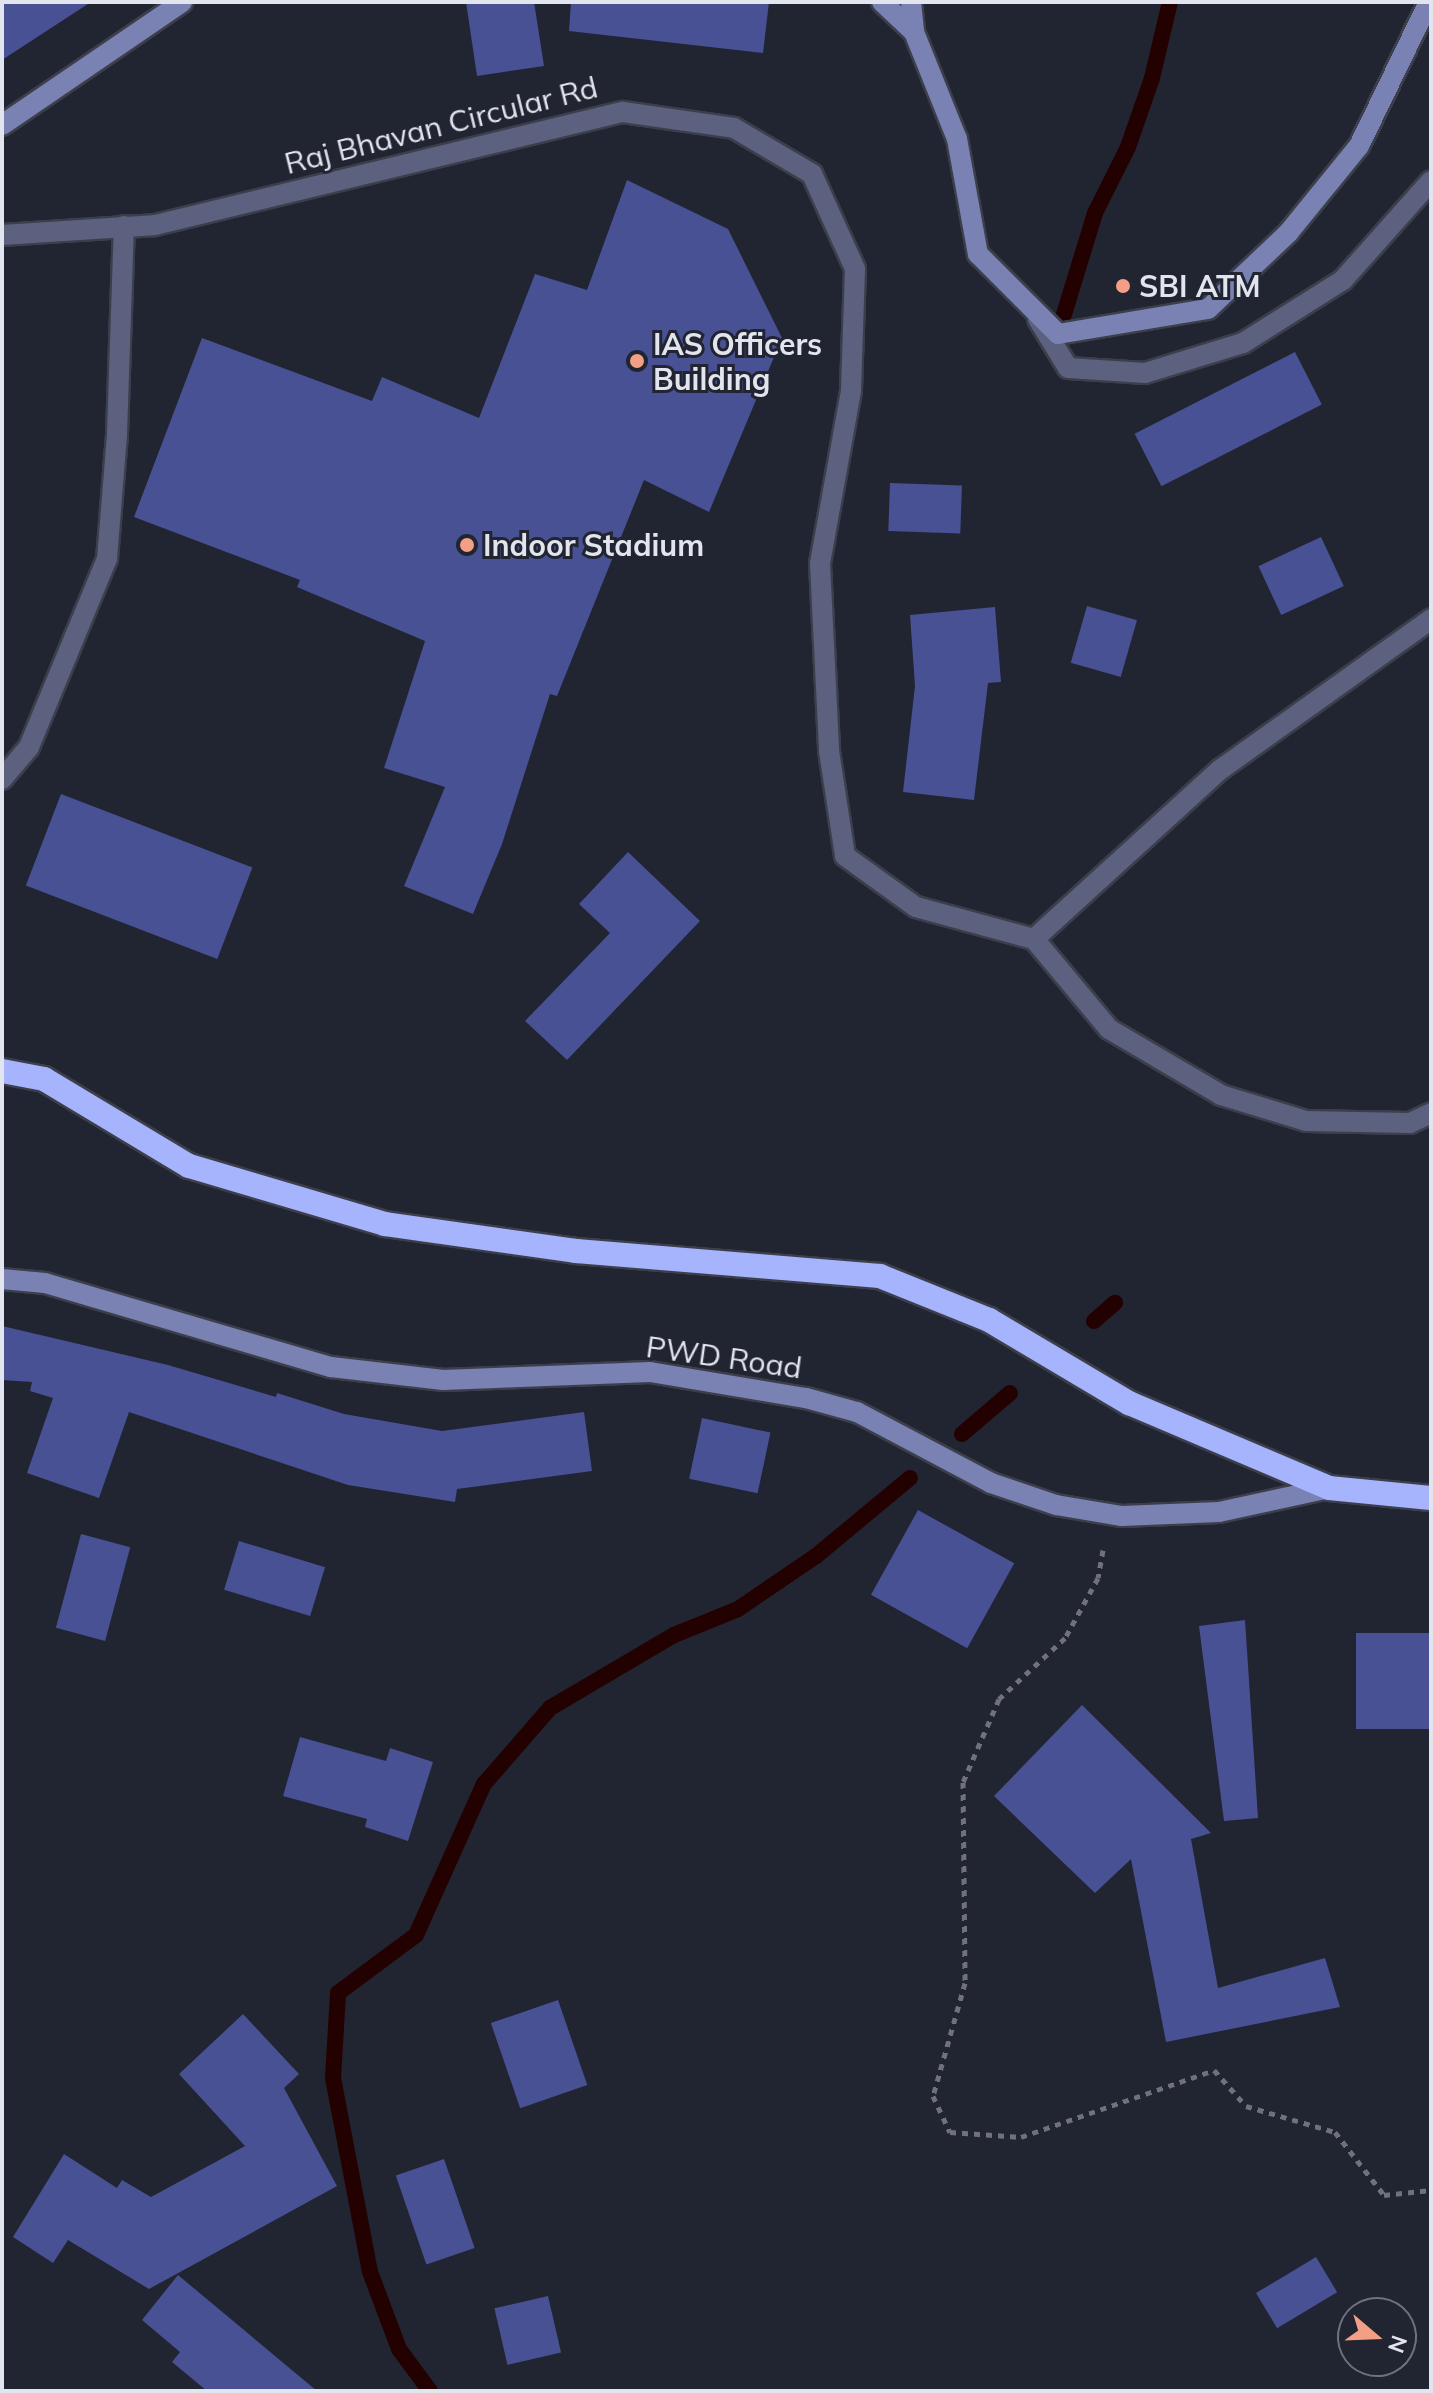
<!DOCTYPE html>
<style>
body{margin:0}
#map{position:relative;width:1433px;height:2393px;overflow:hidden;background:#212431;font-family:Mulish,sans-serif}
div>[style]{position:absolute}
.stream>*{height:16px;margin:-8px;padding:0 8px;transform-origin:8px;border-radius:8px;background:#230100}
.building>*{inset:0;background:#485193;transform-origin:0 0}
.path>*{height:5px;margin-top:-2.5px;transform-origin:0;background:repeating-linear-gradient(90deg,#6f717d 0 6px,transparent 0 12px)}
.roads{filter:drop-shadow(2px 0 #3c3f4b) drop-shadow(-2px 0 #3c3f4b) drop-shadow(0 2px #3c3f4b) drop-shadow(0 -2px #3c3f4b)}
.street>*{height:20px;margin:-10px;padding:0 10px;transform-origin:10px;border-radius:10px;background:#5b617f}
.secondary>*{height:20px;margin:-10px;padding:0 10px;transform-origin:10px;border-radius:10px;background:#7982b2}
.highway>*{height:24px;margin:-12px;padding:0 12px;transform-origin:12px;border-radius:12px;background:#a6b4fe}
.dots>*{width:22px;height:22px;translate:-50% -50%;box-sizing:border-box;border:4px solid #212431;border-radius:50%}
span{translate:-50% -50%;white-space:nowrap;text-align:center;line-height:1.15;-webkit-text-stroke:6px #212431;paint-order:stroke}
.street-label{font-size:30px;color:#e3e5ee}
.poi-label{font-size:30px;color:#e3e5ee;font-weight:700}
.left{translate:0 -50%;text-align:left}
.frame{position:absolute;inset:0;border:4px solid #e3e5ee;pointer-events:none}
.north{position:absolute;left:1337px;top:2297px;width:80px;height:80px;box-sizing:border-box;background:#212431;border:2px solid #6f717d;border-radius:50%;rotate:109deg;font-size:22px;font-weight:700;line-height:32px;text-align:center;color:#e3e5ee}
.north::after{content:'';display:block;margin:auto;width:28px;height:36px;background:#f39f85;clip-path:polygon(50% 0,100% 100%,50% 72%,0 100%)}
</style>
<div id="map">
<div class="stream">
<div style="left:1058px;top:334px;width:127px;rotate:-73deg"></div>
<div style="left:1095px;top:213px;width:74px;rotate:-63.4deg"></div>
<div style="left:1128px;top:147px;width:73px;rotate:-70.8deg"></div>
<div style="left:1152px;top:78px;width:78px;rotate:-76.7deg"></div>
<div style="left:1094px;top:1321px;width:28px;rotate:-41deg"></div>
<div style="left:962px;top:1434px;width:63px;rotate:-40.5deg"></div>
<div style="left:430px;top:2391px;width:52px;rotate:-126.4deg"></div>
<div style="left:399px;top:2349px;width:82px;rotate:-110.6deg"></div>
<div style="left:370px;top:2272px;width:197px;rotate:-100.8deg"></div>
<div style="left:333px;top:2078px;width:85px;rotate:-86.6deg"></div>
<div style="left:338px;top:1993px;width:97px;rotate:-36.6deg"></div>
<div style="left:416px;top:1935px;width:166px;rotate:-65.8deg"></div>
<div style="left:484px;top:1784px;width:101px;rotate:-49deg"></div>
<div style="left:550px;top:1708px;width:144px;rotate:-30.5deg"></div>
<div style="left:674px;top:1635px;width:69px;rotate:-22.1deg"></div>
<div style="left:738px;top:1609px;width:94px;rotate:-34.2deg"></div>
<div style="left:816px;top:1556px;width:122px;rotate:-39.7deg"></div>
</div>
<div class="building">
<div style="clip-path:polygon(2px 2px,91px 2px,2px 60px)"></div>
<div style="clip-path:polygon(466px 2px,534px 2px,544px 66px,477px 76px)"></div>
<div style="clip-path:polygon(571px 2px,769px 2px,763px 53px,569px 31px)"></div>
<div style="clip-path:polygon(627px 180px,728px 229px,782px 338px,709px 512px,644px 480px,557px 696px,550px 694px,502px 844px,473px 914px,404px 886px,445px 787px,384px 768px,425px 641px,297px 587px,300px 580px,134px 517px,202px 338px,372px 401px,382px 377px,479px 418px,535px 274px,587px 290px)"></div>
<div style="left:1295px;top:352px;width:59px;height:180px;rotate:63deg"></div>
<div style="left:890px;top:483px;width:72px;height:48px;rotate:2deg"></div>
<div style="left:1321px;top:537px;width:54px;height:69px;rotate:65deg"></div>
<div style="left:1087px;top:606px;width:52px;height:59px;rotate:16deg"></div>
<div style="clip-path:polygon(995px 607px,1001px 682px,988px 683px,974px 800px,903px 792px,915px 686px,910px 615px)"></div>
<div style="left:61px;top:794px;width:205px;height:98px;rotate:21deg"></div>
<div style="clip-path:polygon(628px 852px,700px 921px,567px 1060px,525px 1021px,610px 933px,579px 904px)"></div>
<div style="clip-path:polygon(2px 1326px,168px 1365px,276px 1397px,277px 1393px,344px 1414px,442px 1431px,584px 1412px,592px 1471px,457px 1489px,455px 1502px,348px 1485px,129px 1412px,99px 1498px,27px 1473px,53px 1398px,30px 1391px,32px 1382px,2px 1380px)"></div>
<div style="left:702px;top:1418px;width:70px;height:62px;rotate:12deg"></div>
<div style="left:918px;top:1510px;width:110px;height:97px;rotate:29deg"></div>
<div style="left:81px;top:1534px;width:51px;height:97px;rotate:15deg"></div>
<div style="left:239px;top:1541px;width:90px;height:51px;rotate:17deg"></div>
<div style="clip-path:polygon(1245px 1620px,1258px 1818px,1224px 1821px,1199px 1626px)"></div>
<div style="left:1431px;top:1633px;width:96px;height:75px;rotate:90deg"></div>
<div style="clip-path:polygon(1082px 1705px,1211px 1833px,1191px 1839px,1218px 1988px,1325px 1958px,1340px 2007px,1166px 2042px,1131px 1859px,1095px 1893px,994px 1796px)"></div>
<div style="clip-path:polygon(300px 1737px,386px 1761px,390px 1748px,433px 1762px,408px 1841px,365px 1827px,367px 1819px,283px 1796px)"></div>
<div style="left:558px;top:2000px;width:90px;height:71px;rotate:71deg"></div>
<div style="clip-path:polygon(243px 2014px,299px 2074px,284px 2088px,337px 2186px,149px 2289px,68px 2240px,53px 2263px,13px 2237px,64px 2154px,117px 2188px,122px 2180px,151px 2197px,245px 2146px,179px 2074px)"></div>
<div style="left:444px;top:2159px;width:94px;height:51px;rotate:71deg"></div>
<div style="left:1316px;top:2257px;width:41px;height:70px;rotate:59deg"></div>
<div style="clip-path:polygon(178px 2275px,317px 2391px,207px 2391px,172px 2362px,180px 2352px,142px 2320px)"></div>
<div style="left:548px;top:2296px;width:58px;height:55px;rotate:77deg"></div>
</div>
<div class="path">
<div style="left:1103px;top:1550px;width:28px;rotate:100deg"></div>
<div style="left:1098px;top:1578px;width:68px;rotate:118.8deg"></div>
<div style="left:1065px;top:1638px;width:90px;rotate:137.3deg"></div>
<div style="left:999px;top:1699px;width:90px;rotate:113.4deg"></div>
<div style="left:963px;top:1782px;width:201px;rotate:89.4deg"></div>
<div style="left:965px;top:1983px;width:117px;rotate:105.8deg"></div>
<div style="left:933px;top:2096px;width:40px;rotate:65deg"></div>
<div style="left:950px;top:2132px;width:71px;rotate:4deg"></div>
<div style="left:1021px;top:2137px;width:204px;rotate:-19.1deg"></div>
<div style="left:1214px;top:2070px;width:48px;rotate:48.4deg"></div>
<div style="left:1246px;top:2106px;width:93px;rotate:16.3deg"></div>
<div style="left:1335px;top:2132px;width:80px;rotate:52.1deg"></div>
<div style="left:1384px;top:2195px;width:47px;rotate:-6.1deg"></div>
</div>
<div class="roads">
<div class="street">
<div style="left:2px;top:235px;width:153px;rotate:-3.7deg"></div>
<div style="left:155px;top:225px;width:481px;rotate:-13.6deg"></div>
<div style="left:623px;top:112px;width:112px;rotate:8.2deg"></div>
<div style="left:734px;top:128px;width:91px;rotate:30.5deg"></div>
<div style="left:812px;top:174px;width:104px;rotate:65.6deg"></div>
<div style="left:855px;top:269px;width:122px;rotate:91.9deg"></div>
<div style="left:851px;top:391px;width:176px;rotate:100.2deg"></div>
<div style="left:820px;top:564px;width:187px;rotate:87.2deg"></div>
<div style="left:829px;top:751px;width:106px;rotate:81.3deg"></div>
<div style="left:845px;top:856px;width:87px;rotate:35.7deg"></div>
<div style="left:916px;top:907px;width:122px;rotate:15.2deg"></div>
<div style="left:1034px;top:939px;width:117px;rotate:50.2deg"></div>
<div style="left:1109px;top:1029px;width:130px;rotate:30.5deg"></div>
<div style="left:1221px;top:1095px;width:89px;rotate:17deg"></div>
<div style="left:1306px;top:1121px;width:104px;rotate:1.1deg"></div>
<div style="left:1410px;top:1123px;width:23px;rotate:-25deg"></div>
<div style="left:1038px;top:319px;width:57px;rotate:58.5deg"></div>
<div style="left:1068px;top:368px;width:77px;rotate:3.7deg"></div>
<div style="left:1145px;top:373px;width:102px;rotate:-17deg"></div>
<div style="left:1243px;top:343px;width:118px;rotate:-32.2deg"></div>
<div style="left:1343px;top:280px;width:132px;rotate:-48.4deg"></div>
<div style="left:2px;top:779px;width:42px;rotate:-49.8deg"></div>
<div style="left:29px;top:747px;width:204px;rotate:-67.5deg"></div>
<div style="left:107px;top:559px;width:125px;rotate:-85.4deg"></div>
<div style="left:117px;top:434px;width:208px;rotate:-88.1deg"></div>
<div style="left:1034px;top:939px;width:253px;rotate:-42.3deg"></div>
<div style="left:1221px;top:769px;width:258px;rotate:-35.5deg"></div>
</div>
<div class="secondary">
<div style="left:882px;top:2px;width:44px;rotate:43.2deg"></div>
<div style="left:914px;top:32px;width:115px;rotate:68.1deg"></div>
<div style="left:957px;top:139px;width:117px;rotate:79.7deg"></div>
<div style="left:978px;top:254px;width:113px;rotate:45deg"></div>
<div style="left:1058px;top:334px;width:152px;rotate:-9.5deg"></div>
<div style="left:1208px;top:309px;width:112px;rotate:-43.5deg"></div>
<div style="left:1289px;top:232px;width:111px;rotate:-50.9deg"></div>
<div style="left:1359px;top:146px;width:160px;rotate:-64.1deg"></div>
<div style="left:911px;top:2px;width:30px;rotate:84deg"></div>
<div style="left:2px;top:125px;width:218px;rotate:-34.3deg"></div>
<div style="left:2px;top:1279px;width:43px;rotate:5.3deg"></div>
<div style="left:45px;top:1283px;width:298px;rotate:16.4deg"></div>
<div style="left:331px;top:1367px;width:113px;rotate:6.6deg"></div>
<div style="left:443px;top:1380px;width:207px;rotate:-2.2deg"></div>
<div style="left:650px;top:1372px;width:158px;rotate:9.5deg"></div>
<div style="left:806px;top:1398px;width:53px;rotate:15.4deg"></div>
<div style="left:857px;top:1412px;width:152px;rotate:27.9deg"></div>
<div style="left:991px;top:1483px;width:69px;rotate:18.7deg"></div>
<div style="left:1056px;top:1505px;width:67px;rotate:9.5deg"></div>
<div style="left:1122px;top:1516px;width:97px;rotate:-2.4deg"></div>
<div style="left:1219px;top:1512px;width:113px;rotate:-12.3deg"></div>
</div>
<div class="highway">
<div style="left:2px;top:1071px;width:43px;rotate:10.8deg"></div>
<div style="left:44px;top:1079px;width:169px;rotate:31deg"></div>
<div style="left:189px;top:1166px;width:204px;rotate:16.5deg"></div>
<div style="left:385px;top:1224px;width:193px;rotate:8deg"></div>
<div style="left:576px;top:1251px;width:305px;rotate:4.7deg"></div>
<div style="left:880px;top:1276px;width:118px;rotate:22deg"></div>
<div style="left:989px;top:1320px;width:163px;rotate:30.7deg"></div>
<div style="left:1129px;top:1403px;width:217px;rotate:23deg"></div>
<div style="left:1329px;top:1488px;width:102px;rotate:5.6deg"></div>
</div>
</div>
<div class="dots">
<div style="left:1123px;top:286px;background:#f39f85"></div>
<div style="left:637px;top:361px;background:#f39f85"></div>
<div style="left:467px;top:545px;background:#f39f85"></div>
</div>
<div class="street-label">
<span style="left:441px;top:125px;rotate:-14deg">Raj Bhavan Circular Rd</span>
<span style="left:724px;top:1357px;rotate:8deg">PWD Road</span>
</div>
<div class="poi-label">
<span class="left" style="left:1139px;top:286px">SBI ATM</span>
<span class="left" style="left:653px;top:361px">IAS Officers<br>Building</span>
<span class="left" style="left:483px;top:545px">Indoor Stadium</span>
</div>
<div class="frame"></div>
<div class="north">N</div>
</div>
